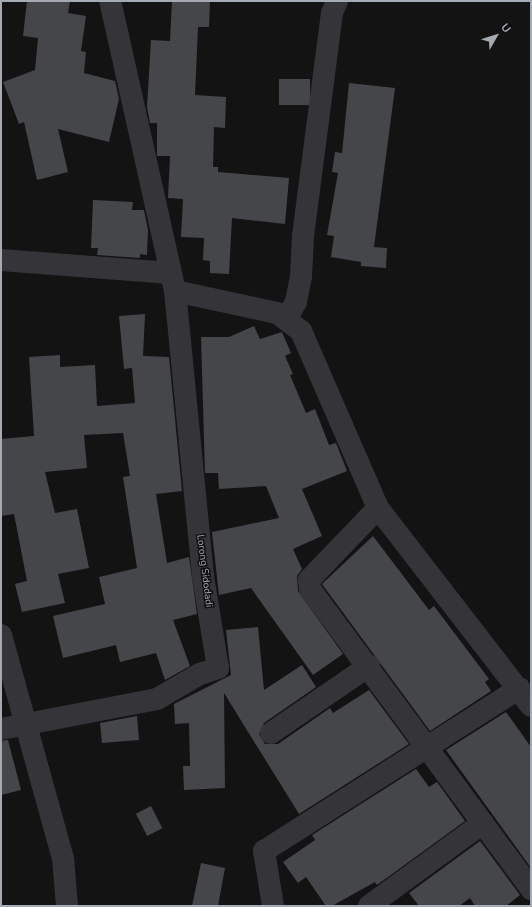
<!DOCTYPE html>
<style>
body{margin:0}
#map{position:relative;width:532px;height:907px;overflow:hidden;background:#131314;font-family:"Nunito Sans",sans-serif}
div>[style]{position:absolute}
.building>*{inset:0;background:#454649;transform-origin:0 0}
.minor>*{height:22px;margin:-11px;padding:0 11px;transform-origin:11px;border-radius:11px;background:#353539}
span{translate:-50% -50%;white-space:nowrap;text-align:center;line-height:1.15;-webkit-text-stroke:3px #0e0e0f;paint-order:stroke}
.street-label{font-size:10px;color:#a6aab3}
.frame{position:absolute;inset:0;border:2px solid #a6aab3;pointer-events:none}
.north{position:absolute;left:476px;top:16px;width:40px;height:40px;-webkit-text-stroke:3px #0e0e0f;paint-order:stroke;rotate:51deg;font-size:11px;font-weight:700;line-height:16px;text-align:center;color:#a6aab3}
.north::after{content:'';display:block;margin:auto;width:14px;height:18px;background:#a6aab3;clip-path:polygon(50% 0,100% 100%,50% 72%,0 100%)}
</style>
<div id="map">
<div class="building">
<div style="clip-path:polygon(27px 1px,70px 1px,68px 13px,86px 16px,81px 51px,86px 52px,84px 73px,115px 81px,119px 99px,109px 142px,58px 129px,68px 172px,37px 180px,24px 122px,19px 124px,3px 82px,35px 70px,38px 38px,23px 36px)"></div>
<div style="clip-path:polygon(172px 1px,210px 1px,209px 27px,198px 27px,195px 95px,226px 97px,225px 128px,214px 127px,213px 167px,218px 167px,218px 172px,289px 178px,285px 224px,232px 218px,229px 274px,210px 273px,210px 261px,203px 260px,204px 238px,181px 237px,183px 199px,168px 198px,170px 156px,157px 156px,157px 123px,150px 123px,147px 107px,151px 40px,170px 41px)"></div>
<div style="left:279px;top:79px;width:31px;height:26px"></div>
<div style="clip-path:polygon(349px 83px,395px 88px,374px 247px,387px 248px,386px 268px,361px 266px,361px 262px,331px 257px,334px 236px,327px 235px,338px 173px,332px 172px,335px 152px,342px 153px)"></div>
<div style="clip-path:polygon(93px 200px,133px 202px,132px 210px,144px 210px,148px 230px,147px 255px,140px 254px,140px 258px,97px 255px,98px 248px,91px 248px)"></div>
<div style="clip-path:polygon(145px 314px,143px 356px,169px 357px,182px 491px,156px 494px,167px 563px,189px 557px,197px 614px,173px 620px,190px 666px,165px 680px,156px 653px,120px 662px,116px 645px,63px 658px,53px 616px,105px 604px,99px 577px,137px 568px,123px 477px,130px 476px,123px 433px,84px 435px,87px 468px,45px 472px,55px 513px,77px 509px,89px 568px,58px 574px,65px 603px,22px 612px,15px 584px,27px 581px,14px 514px,1px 516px,1px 439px,34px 436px,29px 357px,60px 355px,60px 367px,95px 365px,97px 406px,135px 403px,132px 368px,124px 369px,119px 316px)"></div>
<div style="clip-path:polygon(254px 326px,260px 339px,282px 332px,291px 353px,285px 356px,293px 374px,290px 375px,306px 413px,315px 409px,329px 445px,336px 443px,347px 471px,302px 489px,322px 536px,293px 549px,302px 569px,297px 576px,298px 591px,343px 654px,313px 675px,251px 588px,219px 595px,212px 532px,279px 518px,266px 486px,219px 489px,218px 473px,205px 473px,201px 337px,229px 337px)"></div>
<div style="clip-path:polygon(373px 536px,429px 610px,434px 606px,489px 679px,485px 682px,491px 691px,430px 731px,322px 584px)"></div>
<div style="clip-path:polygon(258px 627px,264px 690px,302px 665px,316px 687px,264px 723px,259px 734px,265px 744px,278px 744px,330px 708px,333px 713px,369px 690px,409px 744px,299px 814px,224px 693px,225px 788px,184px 790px,183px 766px,190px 766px,189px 723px,175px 724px,174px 704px,231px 675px,226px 630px)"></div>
<div style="clip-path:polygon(506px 712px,531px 747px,531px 868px,446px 750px)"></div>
<div style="clip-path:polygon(137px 716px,139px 740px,102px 743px,100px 723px)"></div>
<div style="clip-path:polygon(8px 740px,21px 790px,1px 795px,1px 741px)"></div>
<div style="clip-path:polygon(416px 769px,429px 787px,437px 782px,465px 821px,377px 885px,375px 882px,332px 906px,326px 906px,306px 877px,298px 883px,283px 862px,315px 840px,312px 835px)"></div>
<div style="left:151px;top:806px;width:25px;height:17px;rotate:63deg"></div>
<div style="clip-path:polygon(480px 841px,520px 895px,506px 906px,475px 906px,470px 898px,459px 906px,419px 906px,409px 893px)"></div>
<div style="clip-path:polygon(201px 863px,225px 868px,218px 906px,192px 906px)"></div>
</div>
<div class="minor">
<div style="left:1px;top:260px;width:170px;rotate:4.4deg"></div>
<div style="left:175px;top:291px;width:104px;rotate:12.2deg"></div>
<div style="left:277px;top:313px;width:30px;rotate:37deg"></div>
<div style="left:301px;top:331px;width:193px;rotate:66.5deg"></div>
<div style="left:378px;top:508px;width:250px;rotate:52.3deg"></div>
<div style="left:287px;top:318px;width:18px;rotate:-61deg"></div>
<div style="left:296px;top:302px;width:25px;rotate:-79deg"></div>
<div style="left:301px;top:277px;width:41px;rotate:-87.2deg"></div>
<div style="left:303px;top:236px;width:225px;rotate:-82.6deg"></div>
<div style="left:332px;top:13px;width:13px;rotate:-67deg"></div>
<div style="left:378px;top:508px;width:100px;rotate:133.8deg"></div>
<div style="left:309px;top:580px;width:9px;rotate:84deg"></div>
<div style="left:310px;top:589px;width:373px;rotate:53.6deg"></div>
<div style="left:1px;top:635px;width:231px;rotate:74.5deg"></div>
<div style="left:63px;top:858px;width:48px;rotate:85.2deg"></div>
<div style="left:1px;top:729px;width:159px;rotate:-10.9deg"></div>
<div style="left:157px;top:699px;width:50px;rotate:-30.2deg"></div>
<div style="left:200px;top:674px;width:19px;rotate:-18deg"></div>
<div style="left:218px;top:668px;width:93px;rotate:-99.3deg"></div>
<div style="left:203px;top:576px;width:286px;rotate:-95.6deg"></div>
<div style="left:175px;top:291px;width:297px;rotate:-102.6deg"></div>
<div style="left:271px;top:733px;width:119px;rotate:-34.4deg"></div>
<div style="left:273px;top:906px;width:56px;rotate:-99.3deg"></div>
<div style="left:264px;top:851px;width:303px;rotate:-32.5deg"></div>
<div style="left:369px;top:906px;width:141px;rotate:-36.1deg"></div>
</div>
<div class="street-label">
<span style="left:204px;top:571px;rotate:83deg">Lorong Sidodadi</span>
</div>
<div class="frame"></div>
<div class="north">U</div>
</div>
